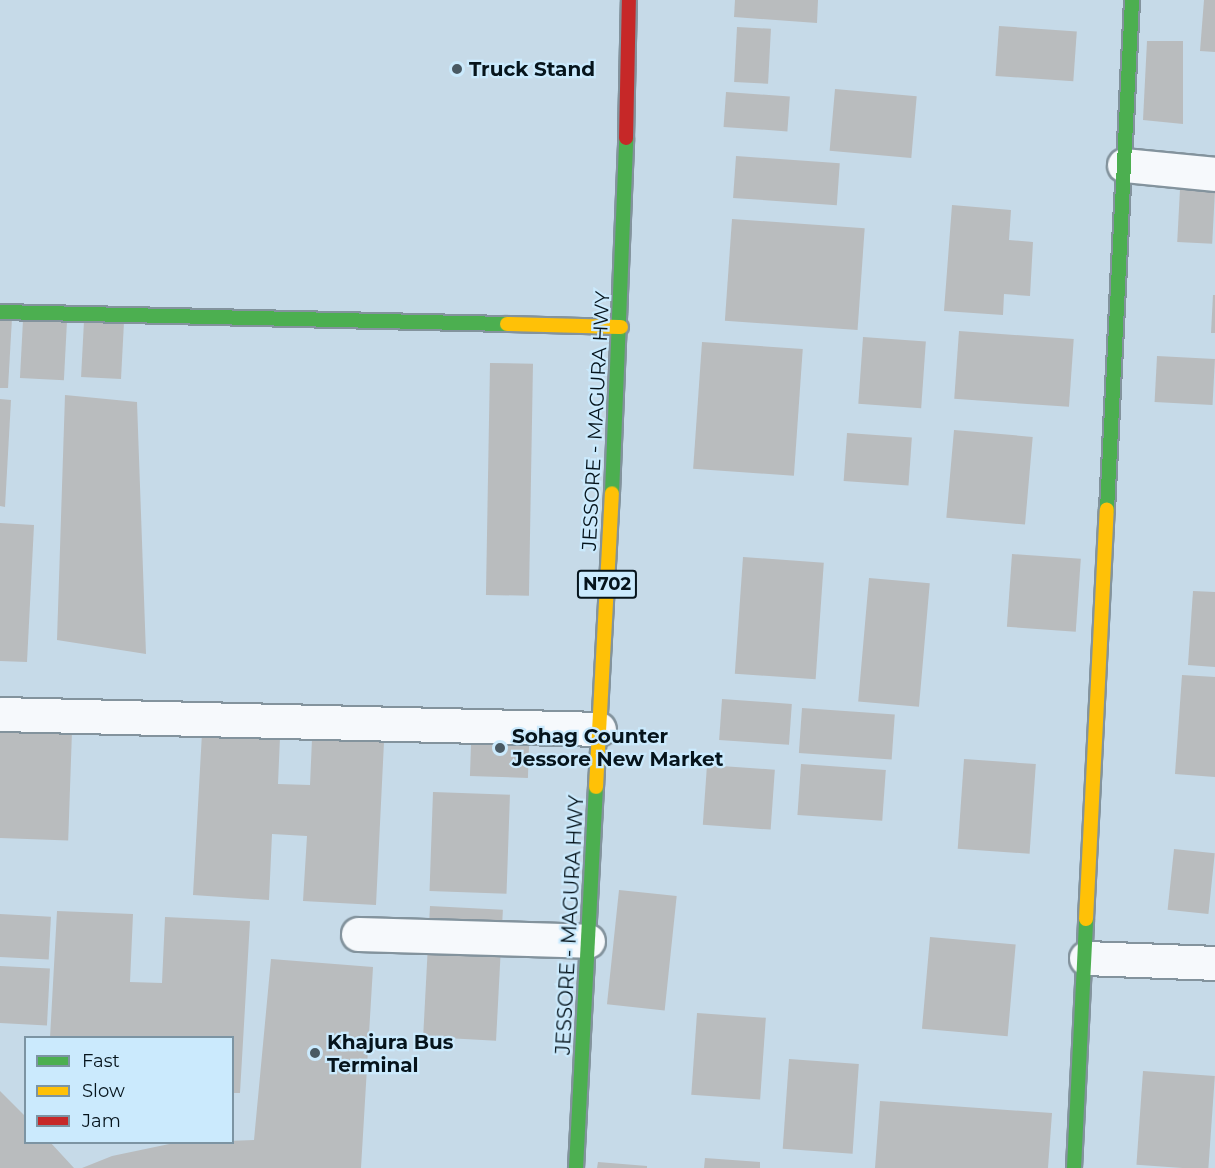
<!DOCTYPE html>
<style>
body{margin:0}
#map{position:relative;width:1215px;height:1168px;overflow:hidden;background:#c6dae8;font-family:Montserrat,sans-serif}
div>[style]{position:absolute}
.building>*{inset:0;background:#b9bcbe;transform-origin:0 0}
.roads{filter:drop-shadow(2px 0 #83939d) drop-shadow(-2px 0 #83939d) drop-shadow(0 2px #83939d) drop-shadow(0 -2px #83939d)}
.street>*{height:33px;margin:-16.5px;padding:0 16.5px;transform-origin:16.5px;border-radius:16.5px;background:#f6f9fc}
.fast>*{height:14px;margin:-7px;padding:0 7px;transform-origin:7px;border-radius:7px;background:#4caf50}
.slow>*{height:14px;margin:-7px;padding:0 7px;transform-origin:7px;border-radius:7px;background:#ffc107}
.jam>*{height:14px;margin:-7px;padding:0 7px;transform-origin:7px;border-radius:7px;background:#c62828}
.dots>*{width:16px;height:16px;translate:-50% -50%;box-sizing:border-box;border:3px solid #cbeafd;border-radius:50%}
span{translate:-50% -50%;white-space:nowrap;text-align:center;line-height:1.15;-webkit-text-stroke:4.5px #cbeafd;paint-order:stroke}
.shield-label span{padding:2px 4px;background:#cbeafd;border:2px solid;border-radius:4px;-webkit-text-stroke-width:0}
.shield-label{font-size:18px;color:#06141c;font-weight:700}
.poi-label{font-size:20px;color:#06141c;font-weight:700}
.left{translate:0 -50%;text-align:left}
.street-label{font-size:20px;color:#06141c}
.legend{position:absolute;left:24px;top:1036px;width:210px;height:108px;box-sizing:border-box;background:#cbeafd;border:2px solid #7c94a3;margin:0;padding:8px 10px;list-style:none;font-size:18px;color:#06141c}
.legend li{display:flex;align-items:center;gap:12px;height:30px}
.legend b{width:30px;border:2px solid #7c94a3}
</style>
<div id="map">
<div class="building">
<div style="clip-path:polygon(735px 0,818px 0,817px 23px,734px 17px)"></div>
<div style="clip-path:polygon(1204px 0,1215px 0,1215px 52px,1200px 51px)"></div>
<div style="left:999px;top:26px;width:78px;height:50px;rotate:4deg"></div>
<div style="left:737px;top:27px;width:34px;height:55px;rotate:3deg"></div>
<div style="clip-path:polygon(1147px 41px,1183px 41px,1183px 124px,1143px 120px)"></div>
<div style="left:835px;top:89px;width:82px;height:62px;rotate:5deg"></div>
<div style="left:726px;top:92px;width:64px;height:35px;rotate:4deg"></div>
<div style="left:736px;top:156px;width:104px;height:42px;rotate:4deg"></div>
<div style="left:1180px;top:189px;width:35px;height:53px;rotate:3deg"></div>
<div style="clip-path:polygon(952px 205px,1011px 210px,1009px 240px,1033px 242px,1030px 296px,1004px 294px,1003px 315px,944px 311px)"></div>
<div style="left:732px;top:219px;width:133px;height:102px;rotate:4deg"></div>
<div style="clip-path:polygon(1213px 295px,1215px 295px,1215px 333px,1211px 333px)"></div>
<div style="clip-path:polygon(0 317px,12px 318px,8px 388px,0 388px)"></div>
<div style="left:23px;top:320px;width:44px;height:58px;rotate:3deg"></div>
<div style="left:84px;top:321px;width:40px;height:56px;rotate:3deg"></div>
<div style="left:959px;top:331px;width:115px;height:68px;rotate:4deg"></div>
<div style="left:863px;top:337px;width:63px;height:67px;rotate:4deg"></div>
<div style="left:702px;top:342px;width:101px;height:127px;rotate:4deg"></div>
<div style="left:1157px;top:356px;width:58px;height:46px;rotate:3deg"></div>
<div style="left:490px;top:363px;width:43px;height:232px;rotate:1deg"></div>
<div style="clip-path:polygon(65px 395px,137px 402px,146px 654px,57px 640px)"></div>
<div style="clip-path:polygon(0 399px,11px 400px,5px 507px,0 506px)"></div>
<div style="left:954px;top:430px;width:79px;height:88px;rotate:5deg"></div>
<div style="left:847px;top:433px;width:65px;height:48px;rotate:4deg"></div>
<div style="clip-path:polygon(0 523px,34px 525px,27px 662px,0 661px)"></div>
<div style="left:1012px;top:554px;width:69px;height:73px;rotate:4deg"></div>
<div style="left:743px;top:557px;width:81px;height:117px;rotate:4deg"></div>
<div style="left:869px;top:578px;width:61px;height:124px;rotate:5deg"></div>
<div style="clip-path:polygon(1193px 591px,1215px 592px,1215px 667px,1188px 665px)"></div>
<div style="clip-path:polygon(1182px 675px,1215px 677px,1215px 777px,1175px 774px)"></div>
<div style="left:722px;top:699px;width:70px;height:41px;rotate:4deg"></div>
<div style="left:802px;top:708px;width:93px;height:45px;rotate:4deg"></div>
<div style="left:472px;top:717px;width:58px;height:59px;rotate:2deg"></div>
<div style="left:0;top:730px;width:72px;height:108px;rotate:2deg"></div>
<div style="clip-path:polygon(202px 733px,280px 737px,278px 784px,310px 785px,312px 739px,384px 742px,376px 905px,303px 901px,307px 836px,272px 834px,269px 900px,193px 895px)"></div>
<div style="left:964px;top:759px;width:72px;height:90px;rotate:4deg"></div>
<div style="left:801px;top:764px;width:85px;height:51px;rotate:4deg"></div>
<div style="left:707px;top:765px;width:68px;height:60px;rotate:4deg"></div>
<div style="left:433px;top:792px;width:77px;height:99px;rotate:2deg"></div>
<div style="left:1174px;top:849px;width:41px;height:61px;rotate:6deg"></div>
<div style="left:619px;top:890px;width:58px;height:115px;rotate:6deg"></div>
<div style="left:430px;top:906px;width:73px;height:131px;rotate:3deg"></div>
<div style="clip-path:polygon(57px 911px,133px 914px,130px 982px,162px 983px,165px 917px,250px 921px,240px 1093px,232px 1093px,232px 1038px,50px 1038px)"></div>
<div style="left:0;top:914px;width:51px;height:43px;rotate:3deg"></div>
<div style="left:930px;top:937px;width:86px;height:92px;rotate:5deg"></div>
<div style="clip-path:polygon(271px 959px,373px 967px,361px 1168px,82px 1168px,112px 1156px,174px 1143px,254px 1140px)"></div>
<div style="left:0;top:966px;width:50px;height:57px;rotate:3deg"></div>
<div style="left:697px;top:1013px;width:69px;height:82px;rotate:4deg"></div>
<div style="left:789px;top:1059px;width:70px;height:90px;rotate:4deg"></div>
<div style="left:1143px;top:1071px;width:72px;height:94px;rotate:4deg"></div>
<div style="clip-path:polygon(0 1091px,26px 1117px,26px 1142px,50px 1142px,74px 1168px,0 1168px)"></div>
<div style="clip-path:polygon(880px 1101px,1052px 1113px,1048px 1168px,875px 1168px)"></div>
<div style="clip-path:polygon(705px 1158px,760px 1162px,760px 1168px,704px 1168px)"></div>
<div style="clip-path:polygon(598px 1162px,647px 1166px,647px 1168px,597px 1168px)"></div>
</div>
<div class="roads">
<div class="street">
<div style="left:1124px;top:165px;width:91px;rotate:5.6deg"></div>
<div style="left:0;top:714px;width:599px;rotate:1.43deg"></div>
<div style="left:358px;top:934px;width:230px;rotate:1.7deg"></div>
<div style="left:1086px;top:958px;width:129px;rotate:2.2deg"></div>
</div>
<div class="fast">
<div style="left:0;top:312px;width:507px;rotate:1.36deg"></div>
<div style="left:612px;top:493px;width:355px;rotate:-87.7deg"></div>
<div style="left:1107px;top:510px;width:511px;rotate:-87.19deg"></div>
<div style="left:576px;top:1168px;width:382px;rotate:-87deg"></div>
<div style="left:1074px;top:1168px;width:249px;rotate:-87.2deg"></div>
</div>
<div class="slow">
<div style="left:507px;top:324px;width:114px;rotate:1.5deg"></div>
<div style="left:596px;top:787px;width:294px;rotate:-86.9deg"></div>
<div style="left:1086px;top:919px;width:410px;rotate:-87.1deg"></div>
</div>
<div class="jam">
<div style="left:626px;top:138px;width:138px;rotate:-88.8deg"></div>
</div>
</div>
<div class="dots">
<div style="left:457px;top:69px;background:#495963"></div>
<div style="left:500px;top:748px;background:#495963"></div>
<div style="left:315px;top:1053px;background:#495963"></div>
</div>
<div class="shield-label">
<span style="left:607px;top:584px">N702</span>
</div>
<div class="poi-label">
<span class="left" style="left:469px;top:69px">Truck Stand</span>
<span class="left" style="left:512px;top:748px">Sohag Counter<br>Jessore New Market</span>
<span class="left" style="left:327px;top:1054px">Khajura Bus<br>Terminal</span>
</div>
<div class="street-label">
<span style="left:596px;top:421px;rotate:-87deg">JESSORE - MAGURA HWY</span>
<span style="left:570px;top:925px;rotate:-87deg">JESSORE - MAGURA HWY</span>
</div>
<ul class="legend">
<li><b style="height:8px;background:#4caf50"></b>Fast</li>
<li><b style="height:8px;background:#ffc107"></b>Slow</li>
<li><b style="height:8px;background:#c62828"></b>Jam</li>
</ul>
</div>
